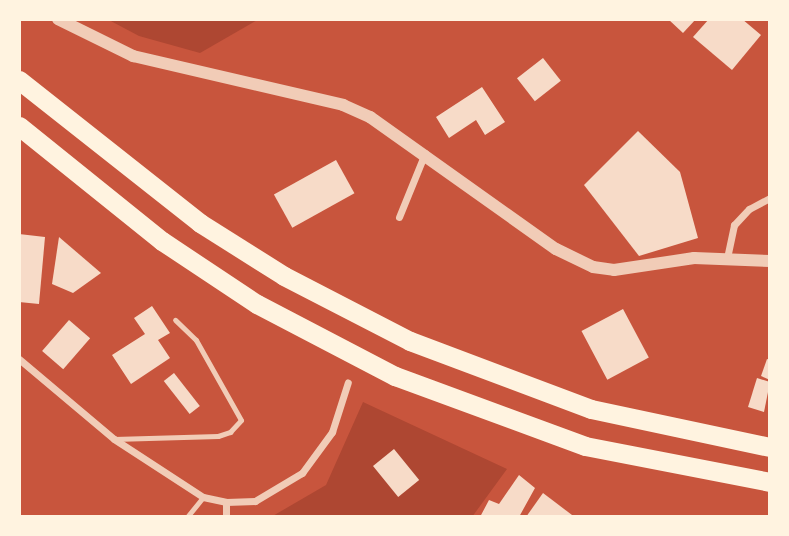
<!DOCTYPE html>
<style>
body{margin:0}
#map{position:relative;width:789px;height:536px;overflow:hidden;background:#c8553d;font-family:Lora,serif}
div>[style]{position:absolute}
.green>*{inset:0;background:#ae4732}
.building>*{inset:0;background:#f7dbc8;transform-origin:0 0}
.service>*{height:5px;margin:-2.5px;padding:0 2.5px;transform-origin:2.5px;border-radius:2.5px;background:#f1ccb7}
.minor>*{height:7px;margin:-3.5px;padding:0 3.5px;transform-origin:3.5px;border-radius:3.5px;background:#f1ccb7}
.tertiary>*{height:12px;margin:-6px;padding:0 6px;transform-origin:6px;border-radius:6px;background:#f1ccb7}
.trunk>*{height:19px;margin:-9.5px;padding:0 9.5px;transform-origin:9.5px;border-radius:9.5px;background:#fff3e0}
span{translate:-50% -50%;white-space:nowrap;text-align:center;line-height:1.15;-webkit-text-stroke:7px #fff3e0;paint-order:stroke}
.frame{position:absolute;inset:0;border:21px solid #fff3e0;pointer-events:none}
</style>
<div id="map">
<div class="green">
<div style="clip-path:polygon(107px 19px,259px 19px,200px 53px,139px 36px)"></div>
<div style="clip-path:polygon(363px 402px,507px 469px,472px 517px,271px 517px,326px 485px)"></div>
</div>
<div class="building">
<div style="clip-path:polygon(668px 19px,696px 19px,683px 33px)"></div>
<div style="clip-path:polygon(709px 19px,742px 19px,761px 35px,732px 70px,693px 37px)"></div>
<div style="left:543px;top:58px;width:29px;height:33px;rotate:52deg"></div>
<div style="clip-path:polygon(482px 87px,505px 122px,485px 135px,476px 120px,449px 138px,436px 117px)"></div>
<div style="clip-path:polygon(638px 131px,680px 172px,698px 238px,639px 256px,584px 185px)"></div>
<div style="left:336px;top:160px;width:38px;height:71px;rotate:61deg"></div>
<div style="clip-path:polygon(19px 234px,45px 237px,39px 304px,19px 302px)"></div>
<div style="clip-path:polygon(59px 237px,101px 273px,73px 293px,52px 284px)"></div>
<div style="clip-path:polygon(152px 306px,170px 333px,158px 340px,170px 358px,131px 384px,112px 355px,145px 334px,134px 318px)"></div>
<div style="left:623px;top:309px;width:55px;height:47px;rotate:62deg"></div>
<div style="left:69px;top:320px;width:28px;height:41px;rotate:41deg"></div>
<div style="clip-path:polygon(767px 359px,770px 360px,770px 380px,761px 376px)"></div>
<div style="left:174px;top:373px;width:42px;height:13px;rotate:52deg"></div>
<div style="clip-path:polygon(757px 378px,770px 382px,764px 412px,748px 407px)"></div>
<div style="left:394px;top:449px;width:40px;height:27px;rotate:51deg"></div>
<div style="clip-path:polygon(519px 475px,535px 488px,519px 517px,480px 517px,489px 500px,499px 504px)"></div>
<div style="clip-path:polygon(543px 493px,572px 515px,571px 517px,526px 517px)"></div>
</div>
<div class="service">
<div style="left:114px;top:439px;width:104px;rotate:-1.7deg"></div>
<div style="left:218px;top:436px;width:13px;rotate:-18deg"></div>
<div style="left:230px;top:432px;width:16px;rotate:-47deg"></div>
<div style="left:241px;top:420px;width:92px;rotate:-119.4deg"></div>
<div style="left:196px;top:340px;width:29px;rotate:-136deg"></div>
<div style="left:187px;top:517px;width:26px;rotate:-51deg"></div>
</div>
<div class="minor">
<div style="left:399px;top:217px;width:69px;rotate:-67.9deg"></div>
<div style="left:727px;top:258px;width:34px;rotate:-78deg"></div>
<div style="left:734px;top:225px;width:22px;rotate:-47deg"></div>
<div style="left:749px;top:209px;width:24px;rotate:-28deg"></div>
<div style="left:19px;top:359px;width:124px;rotate:40.1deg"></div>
<div style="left:114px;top:439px;width:106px;rotate:33.1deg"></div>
<div style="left:203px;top:497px;width:24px;rotate:12deg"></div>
<div style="left:226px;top:502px;width:29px;rotate:-2deg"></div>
<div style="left:255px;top:501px;width:55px;rotate:-30.8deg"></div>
<div style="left:302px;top:473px;width:51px;rotate:-53.8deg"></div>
<div style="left:332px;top:432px;width:52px;rotate:-72.3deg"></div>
<div style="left:226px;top:517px;width:15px;rotate:-90deg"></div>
</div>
<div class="tertiary">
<div style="left:58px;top:19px;width:84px;rotate:26.3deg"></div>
<div style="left:133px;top:56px;width:216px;rotate:13.1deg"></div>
<div style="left:343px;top:105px;width:30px;rotate:24deg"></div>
<div style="left:370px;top:117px;width:228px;rotate:35.4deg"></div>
<div style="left:556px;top:249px;width:41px;rotate:25.9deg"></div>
<div style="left:593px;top:267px;width:21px;rotate:8deg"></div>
<div style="left:614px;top:270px;width:81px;rotate:-8.5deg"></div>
<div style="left:694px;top:258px;width:76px;rotate:2.3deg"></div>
</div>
<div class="trunk">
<div style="left:19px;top:80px;width:231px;rotate:38.3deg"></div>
<div style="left:200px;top:223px;width:99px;rotate:32.2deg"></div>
<div style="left:284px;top:276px;width:142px;rotate:27.3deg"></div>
<div style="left:410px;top:341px;width:193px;rotate:20.6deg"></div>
<div style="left:591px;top:409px;width:183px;rotate:12deg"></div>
<div style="left:19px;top:126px;width:184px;rotate:38.8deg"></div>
<div style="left:162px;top:241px;width:114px;rotate:33.6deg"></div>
<div style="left:257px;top:304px;width:156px;rotate:27.6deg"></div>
<div style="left:395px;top:376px;width:202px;rotate:20.2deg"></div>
<div style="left:585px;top:446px;width:188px;rotate:11deg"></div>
</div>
<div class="frame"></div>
</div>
